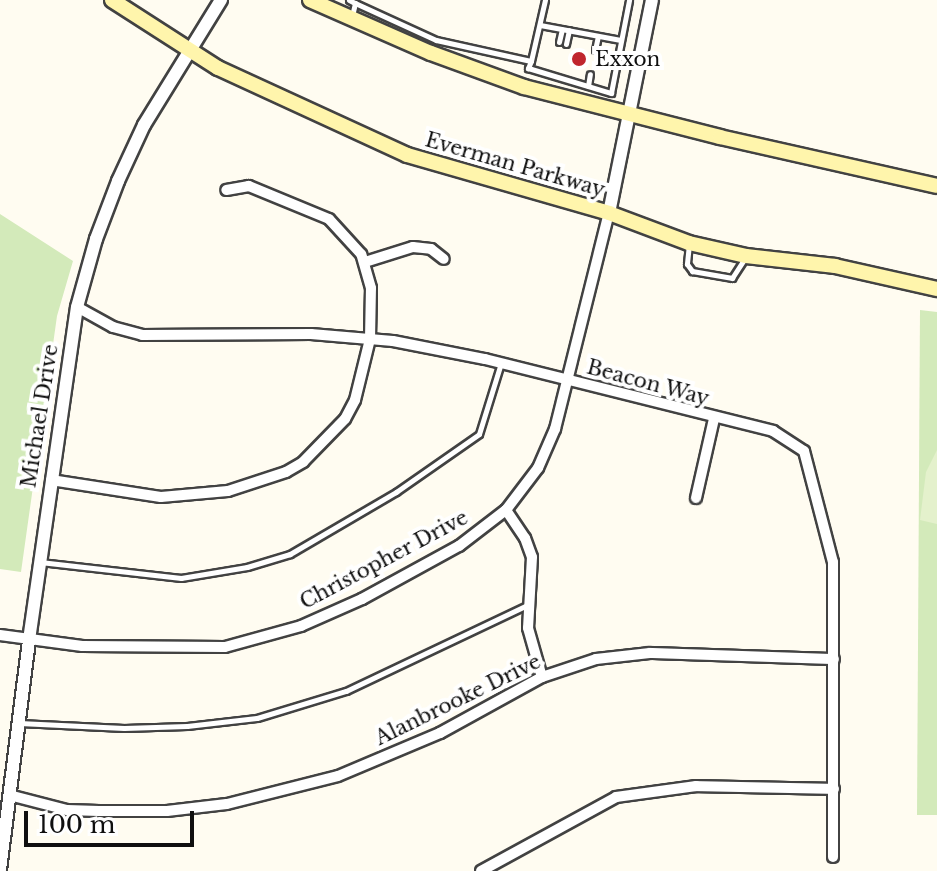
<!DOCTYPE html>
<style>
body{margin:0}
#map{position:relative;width:937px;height:871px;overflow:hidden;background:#fffcf1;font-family:"Libre Baskerville",serif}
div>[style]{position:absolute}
.green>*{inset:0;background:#d3eaba}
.pitch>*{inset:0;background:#e4f1cc}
.roads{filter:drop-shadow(2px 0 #424242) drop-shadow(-2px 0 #424242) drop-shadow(0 2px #424242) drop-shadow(0 -2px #424242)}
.service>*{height:5px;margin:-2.5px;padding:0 2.5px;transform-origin:2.5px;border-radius:2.5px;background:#fff}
.minor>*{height:10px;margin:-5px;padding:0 5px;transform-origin:5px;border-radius:5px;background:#fff}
.tertiary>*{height:12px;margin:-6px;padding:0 6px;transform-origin:6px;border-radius:6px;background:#fff}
.secondary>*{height:14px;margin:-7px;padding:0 7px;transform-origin:7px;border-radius:7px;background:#fff5ac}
.dots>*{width:22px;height:22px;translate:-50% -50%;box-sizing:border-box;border:4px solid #fff;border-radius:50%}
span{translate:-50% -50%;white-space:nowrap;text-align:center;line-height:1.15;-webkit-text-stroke:8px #fff;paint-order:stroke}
.poi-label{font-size:20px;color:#0f0f0f}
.left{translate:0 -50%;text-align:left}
.street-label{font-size:20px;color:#0f0f0f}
.scale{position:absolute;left:24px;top:811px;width:170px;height:36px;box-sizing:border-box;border:4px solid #0f0f0f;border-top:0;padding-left:10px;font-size:24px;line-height:28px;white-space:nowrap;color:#0f0f0f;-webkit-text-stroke:6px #fff;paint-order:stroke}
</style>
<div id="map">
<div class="green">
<div style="clip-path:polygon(0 214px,73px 261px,57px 316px,21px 572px,0 569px)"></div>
<div style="clip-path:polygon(920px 310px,937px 312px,937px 815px,917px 815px)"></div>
</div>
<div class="pitch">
<div style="clip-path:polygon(937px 450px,937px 524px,920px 520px,926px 472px)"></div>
</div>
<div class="roads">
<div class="service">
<div style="left:349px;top:0;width:7px;rotate:27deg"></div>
<div style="left:355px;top:3px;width:13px;rotate:103deg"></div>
<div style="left:355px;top:3px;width:89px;rotate:24.6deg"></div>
<div style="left:436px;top:40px;width:97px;rotate:12.5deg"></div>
<div style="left:531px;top:61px;width:8px;rotate:113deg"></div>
<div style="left:528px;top:68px;width:87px;rotate:16.8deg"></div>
<div style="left:611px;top:93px;width:95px;rotate:-79deg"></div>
<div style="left:540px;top:25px;width:82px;rotate:10.5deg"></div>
<div style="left:559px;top:42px;width:13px;rotate:-77deg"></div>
<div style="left:566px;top:44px;width:14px;rotate:-78deg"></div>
<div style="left:595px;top:50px;width:14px;rotate:-78deg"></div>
<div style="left:531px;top:61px;width:63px;rotate:-77.1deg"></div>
<div style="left:588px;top:86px;width:12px;rotate:-81deg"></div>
<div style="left:689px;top:244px;width:20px;rotate:96deg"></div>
<div style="left:687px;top:264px;width:9px;rotate:54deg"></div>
<div style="left:692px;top:271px;width:41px;rotate:9.9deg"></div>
<div style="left:732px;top:278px;width:24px;rotate:-57deg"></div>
<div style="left:40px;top:562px;width:142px;rotate:6.5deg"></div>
<div style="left:181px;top:578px;width:67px;rotate:-9.5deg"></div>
<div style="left:247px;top:567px;width:45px;rotate:-16.8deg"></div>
<div style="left:290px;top:554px;width:123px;rotate:-30.3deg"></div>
<div style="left:396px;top:492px;width:101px;rotate:-34.9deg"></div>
<div style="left:479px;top:434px;width:74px;rotate:-72.8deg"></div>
<div style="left:19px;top:723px;width:105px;rotate:2.7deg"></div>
<div style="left:124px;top:728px;width:63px;rotate:-1.8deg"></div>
<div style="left:187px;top:726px;width:70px;rotate:-6.5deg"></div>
<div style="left:257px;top:718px;width:93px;rotate:-16.9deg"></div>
<div style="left:346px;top:691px;width:203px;rotate:-25.4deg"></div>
</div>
<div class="minor">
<div style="left:365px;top:262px;width:50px;rotate:-17.4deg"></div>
<div style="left:413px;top:247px;width:18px;rotate:6deg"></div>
<div style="left:431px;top:249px;width:16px;rotate:38deg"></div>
<div style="left:77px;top:307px;width:41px;rotate:29.1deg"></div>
<div style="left:113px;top:327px;width:30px;rotate:15deg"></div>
<div style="left:142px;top:335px;width:169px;rotate:-0.3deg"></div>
<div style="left:311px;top:334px;width:82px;rotate:4.9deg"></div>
<div style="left:393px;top:341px;width:94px;rotate:11.1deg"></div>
<div style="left:485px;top:359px;width:297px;rotate:14deg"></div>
<div style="left:773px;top:431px;width:37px;rotate:33deg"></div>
<div style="left:804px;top:451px;width:115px;rotate:75.4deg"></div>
<div style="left:833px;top:562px;width:295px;rotate:90deg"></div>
<div style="left:51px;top:480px;width:111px;rotate:8.8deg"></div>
<div style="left:161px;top:497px;width:67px;rotate:-5.1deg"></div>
<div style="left:228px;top:491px;width:61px;rotate:-18.1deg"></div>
<div style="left:286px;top:472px;width:20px;rotate:-30deg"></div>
<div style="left:303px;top:462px;width:60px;rotate:-45.7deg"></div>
<div style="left:345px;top:419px;width:21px;rotate:-62deg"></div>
<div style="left:355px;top:400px;width:63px;rotate:-76.2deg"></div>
<div style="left:370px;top:339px;width:51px;rotate:-88.9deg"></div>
<div style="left:371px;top:288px;width:35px;rotate:-106deg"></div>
<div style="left:361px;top:254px;width:47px;rotate:-132.4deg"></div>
<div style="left:329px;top:219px;width:87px;rotate:-157.6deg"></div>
<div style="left:249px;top:186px;width:23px;rotate:170deg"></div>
<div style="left:696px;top:498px;width:81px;rotate:-77.2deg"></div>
<div style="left:506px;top:510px;width:34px;rotate:56deg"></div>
<div style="left:525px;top:538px;width:20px;rotate:70deg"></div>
<div style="left:532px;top:557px;width:71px;rotate:93.2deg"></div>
<div style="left:528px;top:628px;width:51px;rotate:74.1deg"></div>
<div style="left:0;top:635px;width:83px;rotate:7.6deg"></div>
<div style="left:82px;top:646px;width:143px;rotate:0.4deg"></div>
<div style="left:225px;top:647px;width:79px;rotate:-15.4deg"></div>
<div style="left:301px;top:626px;width:67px;rotate:-23.9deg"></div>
<div style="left:362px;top:599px;width:111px;rotate:-28.7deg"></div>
<div style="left:459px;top:546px;width:59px;rotate:-37.5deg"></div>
<div style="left:506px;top:510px;width:53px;rotate:-52.7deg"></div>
<div style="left:538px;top:468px;width:43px;rotate:-66.4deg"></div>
<div style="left:555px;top:429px;width:223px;rotate:-76deg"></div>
<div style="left:9px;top:795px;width:60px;rotate:14.5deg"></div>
<div style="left:67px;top:810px;width:32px;rotate:2deg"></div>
<div style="left:99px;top:811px;width:68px"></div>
<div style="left:167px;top:811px;width:60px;rotate:-6.7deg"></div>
<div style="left:227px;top:804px;width:114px;rotate:-14.2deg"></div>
<div style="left:338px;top:776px;width:111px;rotate:-22.9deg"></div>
<div style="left:440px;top:733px;width:116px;rotate:-28.8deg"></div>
<div style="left:542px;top:677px;width:57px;rotate:-18.4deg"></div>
<div style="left:596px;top:659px;width:54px;rotate:-6.3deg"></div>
<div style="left:650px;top:653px;width:184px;rotate:1.9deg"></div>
<div style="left:481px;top:871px;width:154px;rotate:-28.7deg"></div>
<div style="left:616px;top:797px;width:81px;rotate:-7.8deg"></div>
<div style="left:696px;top:786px;width:138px;rotate:1.2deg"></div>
</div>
<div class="tertiary">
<div style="left:609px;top:213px;width:217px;rotate:-78.6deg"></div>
<div style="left:0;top:870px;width:232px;rotate:-82.8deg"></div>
<div style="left:29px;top:640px;width:336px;rotate:-81.8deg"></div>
<div style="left:77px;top:307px;width:71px;rotate:-74.4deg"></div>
<div style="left:96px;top:239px;width:62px;rotate:-69.2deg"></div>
<div style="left:118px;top:181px;width:62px;rotate:-65.1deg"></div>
<div style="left:144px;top:125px;width:147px;rotate:-58.4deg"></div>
</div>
<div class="secondary">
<div style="left:112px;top:0;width:126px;rotate:32.7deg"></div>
<div style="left:218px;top:68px;width:208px;rotate:24.7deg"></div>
<div style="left:407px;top:155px;width:210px;rotate:16deg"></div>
<div style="left:609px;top:213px;width:85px;rotate:20.6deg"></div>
<div style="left:689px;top:243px;width:58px;rotate:12.8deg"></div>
<div style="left:746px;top:256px;width:90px;rotate:6.4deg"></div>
<div style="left:835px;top:266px;width:105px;rotate:12.7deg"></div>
<div style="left:310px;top:0;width:132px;rotate:23.7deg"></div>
<div style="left:431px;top:53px;width:99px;rotate:20.1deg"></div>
<div style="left:524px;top:87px;width:202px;rotate:14.3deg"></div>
<div style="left:720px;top:137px;width:222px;rotate:12.7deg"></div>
</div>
</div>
<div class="dots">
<div style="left:579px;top:59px;background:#c0262f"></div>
</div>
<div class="poi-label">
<span class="left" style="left:595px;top:59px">Exxon</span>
</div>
<div class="street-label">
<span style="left:515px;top:165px;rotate:16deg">Everman Parkway</span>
<span style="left:648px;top:383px;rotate:15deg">Beacon Way</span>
<span style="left:40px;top:416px;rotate:-81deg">Michael Drive</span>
<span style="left:384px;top:560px;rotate:-28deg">Christopher Drive</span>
<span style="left:458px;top:700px;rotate:-26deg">Alanbrooke Drive</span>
</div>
<div class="scale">100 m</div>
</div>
